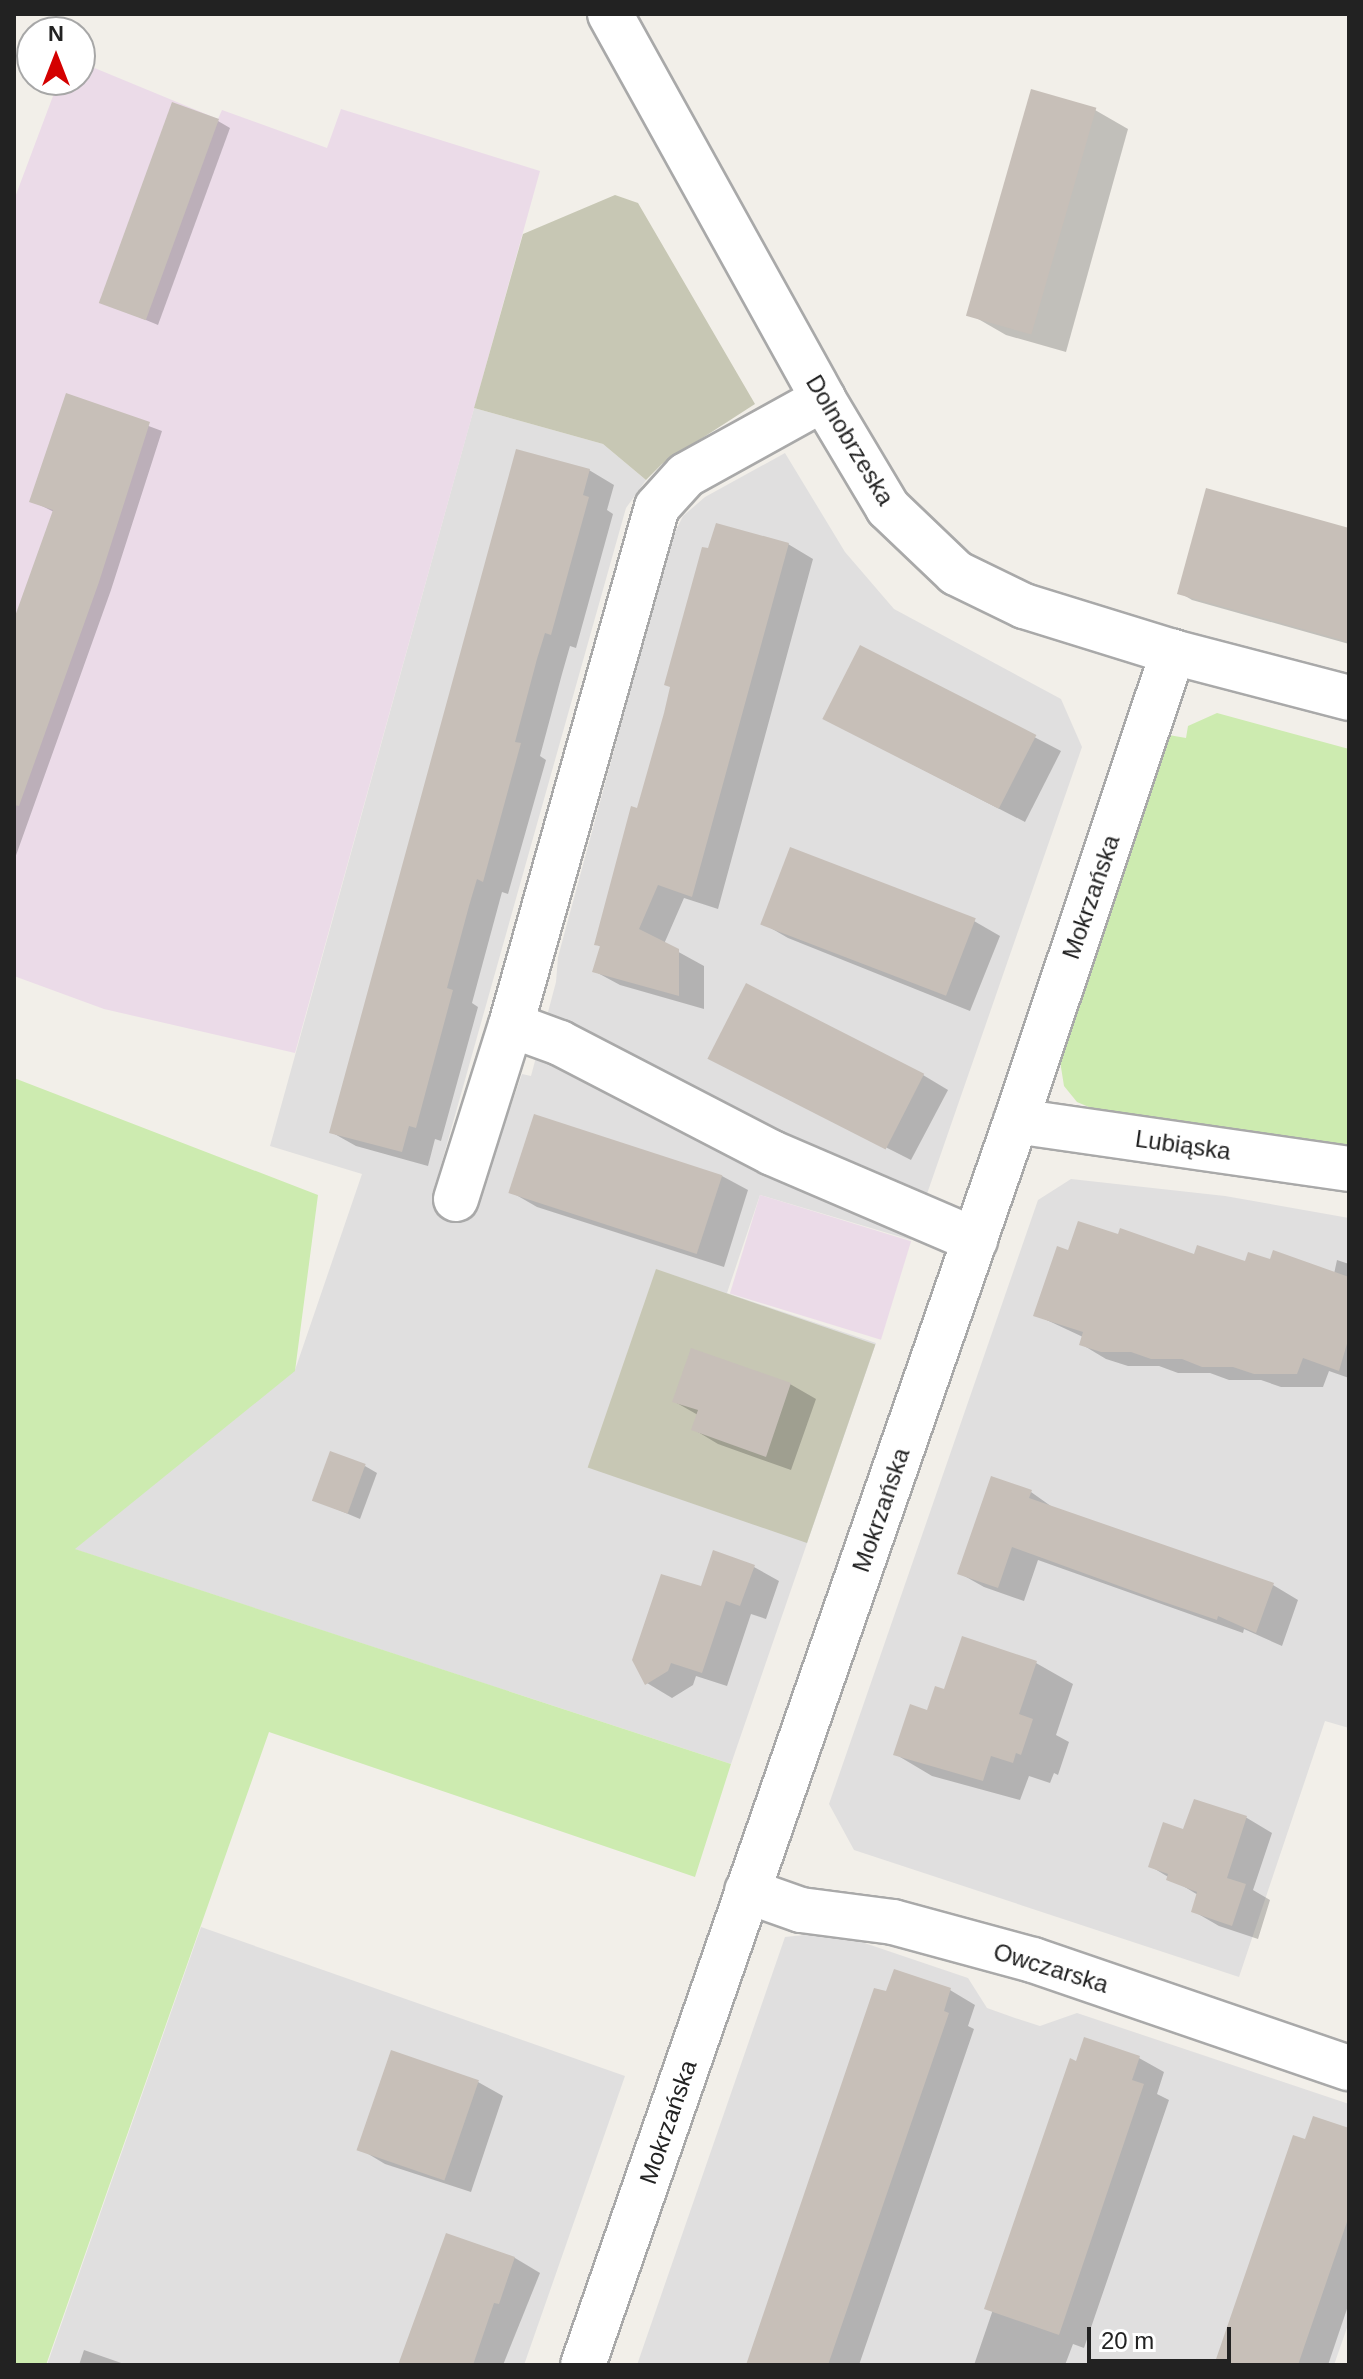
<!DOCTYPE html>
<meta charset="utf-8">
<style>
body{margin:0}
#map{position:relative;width:1363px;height:2379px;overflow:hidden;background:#f2efe9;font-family:Helvetica,sans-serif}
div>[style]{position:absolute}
.residential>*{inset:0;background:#e0dfdf}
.industrial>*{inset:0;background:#ebdbe8;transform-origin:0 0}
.construction>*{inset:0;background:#c7c7b4;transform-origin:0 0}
.grass>*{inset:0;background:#cdebb0}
.shadow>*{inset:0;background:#0003}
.building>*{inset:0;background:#c7bfb8;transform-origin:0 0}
.roads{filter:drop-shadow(2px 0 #a9a9a9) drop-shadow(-2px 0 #a9a9a9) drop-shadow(0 2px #a9a9a9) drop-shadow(0 -2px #a9a9a9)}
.minor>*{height:44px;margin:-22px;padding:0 22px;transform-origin:22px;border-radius:22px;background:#fff}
.tertiary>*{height:44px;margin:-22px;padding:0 22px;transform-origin:22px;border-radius:22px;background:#fff}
span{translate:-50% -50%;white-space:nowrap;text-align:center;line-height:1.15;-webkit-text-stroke:6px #fff;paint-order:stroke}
.street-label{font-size:24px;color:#222}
.frame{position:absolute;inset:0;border:16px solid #222;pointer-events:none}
.north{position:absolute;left:16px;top:16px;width:80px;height:80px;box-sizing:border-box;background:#fff;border:2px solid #a7a7a7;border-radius:50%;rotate:0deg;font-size:22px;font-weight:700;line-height:32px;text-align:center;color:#222}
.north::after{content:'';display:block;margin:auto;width:28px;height:36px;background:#d40000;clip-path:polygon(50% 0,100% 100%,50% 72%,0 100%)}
.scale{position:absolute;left:1087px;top:2327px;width:144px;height:36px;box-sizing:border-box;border:4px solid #222;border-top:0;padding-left:10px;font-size:24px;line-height:28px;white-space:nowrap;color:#222;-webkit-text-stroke:6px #fff;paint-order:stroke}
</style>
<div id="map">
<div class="residential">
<div style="clip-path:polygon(474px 408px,603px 444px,646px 480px,626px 508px,432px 1197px,474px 1212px,522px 1074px,531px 1076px,556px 982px,558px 957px,671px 540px,683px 516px,705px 497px,785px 453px,845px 552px,894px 609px,1061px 699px,1082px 747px,911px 1240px,760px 1195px,727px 1293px,876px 1343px,731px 1764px,74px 1549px,295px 1370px,362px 1174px,270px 1146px)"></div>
<div style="clip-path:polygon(1071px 1179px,1225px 1196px,1349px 1218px,1349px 1728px,1325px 1721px,1239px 1977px,854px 1850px,829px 1804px,1038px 1200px)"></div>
<div style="clip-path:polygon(201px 1927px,625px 2076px,524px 2365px,47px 2365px)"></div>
<div style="clip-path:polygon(832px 1932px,968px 1978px,987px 2008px,1015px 2018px,1040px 2026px,1077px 2013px,1349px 2104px,1349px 2322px,1334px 2365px,637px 2365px,785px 1937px)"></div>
</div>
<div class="industrial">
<div style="clip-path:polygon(80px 62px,218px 119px,222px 110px,327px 148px,341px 109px,540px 171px,295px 1053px,104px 1009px,14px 976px,14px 200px,59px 80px,80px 80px)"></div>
<div style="left:760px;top:1195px;width:158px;height:103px;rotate:17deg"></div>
</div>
<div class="construction">
<div style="clip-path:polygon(615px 195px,638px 203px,755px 404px,662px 464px,646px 480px,603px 444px,474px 408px,523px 234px)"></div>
<div style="left:656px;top:1269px;width:232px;height:210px;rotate:19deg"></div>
</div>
<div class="grass">
<div style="clip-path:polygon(1217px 713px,1349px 749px,1349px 1148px,1096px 1110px,1077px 1102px,1064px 1086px,1060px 1061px,1163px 734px,1186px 738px,1188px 726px)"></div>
<div style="clip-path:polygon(14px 1078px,318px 1195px,295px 1371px,75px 1549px,731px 1764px,695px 1877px,269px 1732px,46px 2365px,14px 2365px)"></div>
</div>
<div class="shadow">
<div style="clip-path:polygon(1095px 110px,1128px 129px,1066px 352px,1006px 335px,973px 316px)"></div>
<div style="clip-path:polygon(218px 121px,230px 128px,158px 325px,100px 301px)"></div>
<div style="clip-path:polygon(68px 396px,162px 431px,111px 590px,14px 861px,14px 625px,54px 512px,32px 501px)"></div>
<div style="clip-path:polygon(589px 470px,614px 485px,607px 510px,613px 514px,576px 648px,570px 646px,562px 674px,540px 756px,546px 760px,508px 894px,502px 892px,472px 1003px,478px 1007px,441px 1141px,435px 1139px,428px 1166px,356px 1146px,331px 1132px)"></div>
<div style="clip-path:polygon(1349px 530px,1349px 644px,1192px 600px,1180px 593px)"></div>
<div style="clip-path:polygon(788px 544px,813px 559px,718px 909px,684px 898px,664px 944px,704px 966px,704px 1009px,620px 985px,594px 971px,601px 947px,596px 944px,639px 810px)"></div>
<div style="clip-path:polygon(861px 647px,1061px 751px,1025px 822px,850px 732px)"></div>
<div style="clip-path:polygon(974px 921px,1000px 936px,970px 1011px,788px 938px,762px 923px)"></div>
<div style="clip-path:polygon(735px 1071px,923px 1075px,948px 1090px,911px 1160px)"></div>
<div style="clip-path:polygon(722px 1176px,748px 1190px,724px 1267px,537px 1207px,511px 1192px)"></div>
<div style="clip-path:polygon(1069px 1253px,1195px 1256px,1334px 1274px,1337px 1260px,1349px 1264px,1349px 1378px,1329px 1371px,1323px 1387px,1281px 1387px,1261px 1380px,1229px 1380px,1210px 1373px,1178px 1373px,1159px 1366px,1128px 1366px,1106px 1359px,1081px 1344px,1083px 1337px,1036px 1315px)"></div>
<div style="clip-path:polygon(790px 1384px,816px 1399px,791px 1470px,718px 1444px,693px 1429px,698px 1415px,675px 1402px)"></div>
<div style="clip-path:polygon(365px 1466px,377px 1473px,360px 1519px,315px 1500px)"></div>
<div style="clip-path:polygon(1031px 1492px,1055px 1509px,1273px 1585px,1298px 1600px,1282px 1646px,1244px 1629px,1243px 1633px,1038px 1560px,1024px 1601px,984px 1587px,959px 1573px)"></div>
<div style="clip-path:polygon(754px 1567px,779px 1581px,766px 1619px,751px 1614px,727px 1686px,696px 1676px,693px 1685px,672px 1698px,647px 1683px,702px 1589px)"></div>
<div style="clip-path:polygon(1036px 1663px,1073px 1684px,1056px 1735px,1069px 1742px,1058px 1775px,1054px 1773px,1050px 1783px,1029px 1776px,1020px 1800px,932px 1776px,895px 1754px,928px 1713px)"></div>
<div style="clip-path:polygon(1195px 1801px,1247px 1818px,1272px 1833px,1253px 1890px,1270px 1900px,1258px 1939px,1219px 1926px,1193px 1911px,1198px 1895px,1150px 1866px,1185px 1832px)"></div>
<div style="clip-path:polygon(950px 1990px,975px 2005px,968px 2026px,974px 2029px,859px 2365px,748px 2365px,887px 1994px)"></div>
<div style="clip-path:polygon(1139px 2058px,1164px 2072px,1157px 2094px,1169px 2100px,1084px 2348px,1073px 2344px,1065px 2365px,974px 2365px,1077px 2064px)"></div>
<div style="clip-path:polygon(478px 2082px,503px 2096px,471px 2192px,385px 2164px,360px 2149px)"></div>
<div style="clip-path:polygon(1349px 2130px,1349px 2303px,1328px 2365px,1216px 2365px,1307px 2141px)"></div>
<div style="clip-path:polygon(447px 2235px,515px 2258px,540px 2273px,503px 2365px,415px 2365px)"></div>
<div style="clip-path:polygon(84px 2350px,127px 2365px,79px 2365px)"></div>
</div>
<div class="building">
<div style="left:1031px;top:89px;width:68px;height:236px;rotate:16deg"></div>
<div style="left:172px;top:102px;width:50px;height:214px;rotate:20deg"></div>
<div style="clip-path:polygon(66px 393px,150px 422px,99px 582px,19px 806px,14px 805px,14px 619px,53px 510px,29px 502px)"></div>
<div style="clip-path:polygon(516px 449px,590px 469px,583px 495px,589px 497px,551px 635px,545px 633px,537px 659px,515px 742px,521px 743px,483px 882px,477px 879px,469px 906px,447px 988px,453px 990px,416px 1128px,409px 1126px,402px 1152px,329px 1133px)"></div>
<div style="clip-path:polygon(1206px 488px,1349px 528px,1349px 642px,1177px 594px)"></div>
<div style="clip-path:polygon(716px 523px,789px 543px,692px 897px,658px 885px,639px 929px,679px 949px,679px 996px,592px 972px,600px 946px,594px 945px,631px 806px,637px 808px,664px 713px,670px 687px,664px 685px,696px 569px,702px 547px,708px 548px)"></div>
<div style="left:860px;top:645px;width:198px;height:83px;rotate:27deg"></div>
<div style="left:790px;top:847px;width:199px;height:83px;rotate:21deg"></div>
<div style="left:746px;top:983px;width:200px;height:85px;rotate:27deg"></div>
<div style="left:534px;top:1114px;width:198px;height:83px;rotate:18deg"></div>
<div style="clip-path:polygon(1078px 1221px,1118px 1234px,1120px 1228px,1194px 1254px,1197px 1245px,1245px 1261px,1248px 1252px,1270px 1259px,1273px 1250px,1349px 1277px,1349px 1337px,1339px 1371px,1303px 1358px,1297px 1374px,1254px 1374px,1233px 1367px,1202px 1367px,1182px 1359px,1151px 1359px,1131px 1352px,1101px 1352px,1079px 1345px,1083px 1332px,1033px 1316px,1057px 1246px,1068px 1250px)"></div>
<div style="clip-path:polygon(691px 1348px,791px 1383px,766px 1457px,691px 1430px,698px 1410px,672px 1402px)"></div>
<div style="left:330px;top:1451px;width:38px;height:53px;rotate:20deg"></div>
<div style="clip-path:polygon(991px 1476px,1032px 1490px,1029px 1498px,1274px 1583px,1256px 1633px,1218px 1616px,1217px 1620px,1158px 1600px,1012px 1547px,998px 1588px,957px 1574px)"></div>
<div style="clip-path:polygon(713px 1550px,755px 1565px,740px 1606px,726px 1601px,702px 1673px,671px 1663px,668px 1671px,645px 1685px,632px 1660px,661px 1574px,701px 1586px)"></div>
<div style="clip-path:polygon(962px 1636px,1037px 1661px,1019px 1714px,1033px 1719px,1021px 1755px,1016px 1753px,1013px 1763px,991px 1756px,983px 1781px,893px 1755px,910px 1704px,927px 1710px,935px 1686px,944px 1689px)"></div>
<div style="clip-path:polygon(1194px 1799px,1247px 1816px,1227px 1878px,1246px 1884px,1232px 1926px,1191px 1912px,1197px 1892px,1166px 1880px,1168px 1874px,1148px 1867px,1163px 1822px,1183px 1829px)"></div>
<div style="clip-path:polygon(894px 1969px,951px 1988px,944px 2011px,949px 2013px,828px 2365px,746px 2365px,874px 1988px,886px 1991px)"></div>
<div style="clip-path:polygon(1084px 2037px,1140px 2056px,1132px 2080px,1144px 2084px,1059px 2335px,984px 2309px,1070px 2058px,1076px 2061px)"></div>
<div style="left:391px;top:2050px;width:93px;height:106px;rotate:19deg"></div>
<div style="clip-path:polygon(1313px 2116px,1349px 2128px,1349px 2216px,1298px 2365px,1214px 2365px,1293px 2135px,1305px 2139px)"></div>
<div style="clip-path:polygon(446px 2233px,515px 2257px,499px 2304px,494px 2303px,473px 2365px,398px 2365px)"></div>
</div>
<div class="roads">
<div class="minor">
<div style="left:511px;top:1025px;width:52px;rotate:20.2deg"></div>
<div style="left:560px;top:1043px;width:239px;rotate:27.4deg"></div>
<div style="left:772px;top:1153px;width:221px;rotate:23.2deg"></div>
<div style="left:1016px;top:1121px;width:336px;rotate:8.2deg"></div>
<div style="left:456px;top:1199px;width:182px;rotate:-72.5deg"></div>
<div style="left:511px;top:1025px;width:538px;rotate:-74.26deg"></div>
<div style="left:657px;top:507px;width:43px;rotate:-47.8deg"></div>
<div style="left:686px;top:475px;width:157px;rotate:-29deg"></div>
<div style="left:747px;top:1891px;width:57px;rotate:19.4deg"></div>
<div style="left:801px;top:1910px;width:93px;rotate:7.4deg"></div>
<div style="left:893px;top:1922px;width:145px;rotate:15.2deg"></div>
<div style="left:1033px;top:1960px;width:334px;rotate:18.9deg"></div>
</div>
<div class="tertiary">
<div style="left:610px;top:14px;width:440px;rotate:61deg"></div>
<div style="left:823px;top:399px;width:127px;rotate:59.2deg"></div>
<div style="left:888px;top:508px;width:94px;rotate:43.7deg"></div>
<div style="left:956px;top:573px;width:76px;rotate:25.9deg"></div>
<div style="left:1024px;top:606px;width:156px;rotate:17.2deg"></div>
<div style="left:1173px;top:652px;width:182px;rotate:14.6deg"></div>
<div style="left:583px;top:2365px;width:1317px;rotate:-70.81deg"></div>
<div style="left:1016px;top:1121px;width:495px;rotate:-71.5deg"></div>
</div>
</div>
<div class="street-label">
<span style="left:850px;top:440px;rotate:59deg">Dolnobrzeska</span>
<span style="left:1091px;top:897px;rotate:-71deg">Mokrzańska</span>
<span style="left:1183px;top:1145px;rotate:8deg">Lubiąska</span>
<span style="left:881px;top:1510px;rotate:-71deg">Mokrzańska</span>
<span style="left:1051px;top:1968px;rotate:17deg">Owczarska</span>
<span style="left:668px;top:2122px;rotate:-71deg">Mokrzańska</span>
</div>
<div class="frame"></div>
<div class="north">N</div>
<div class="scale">20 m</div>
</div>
